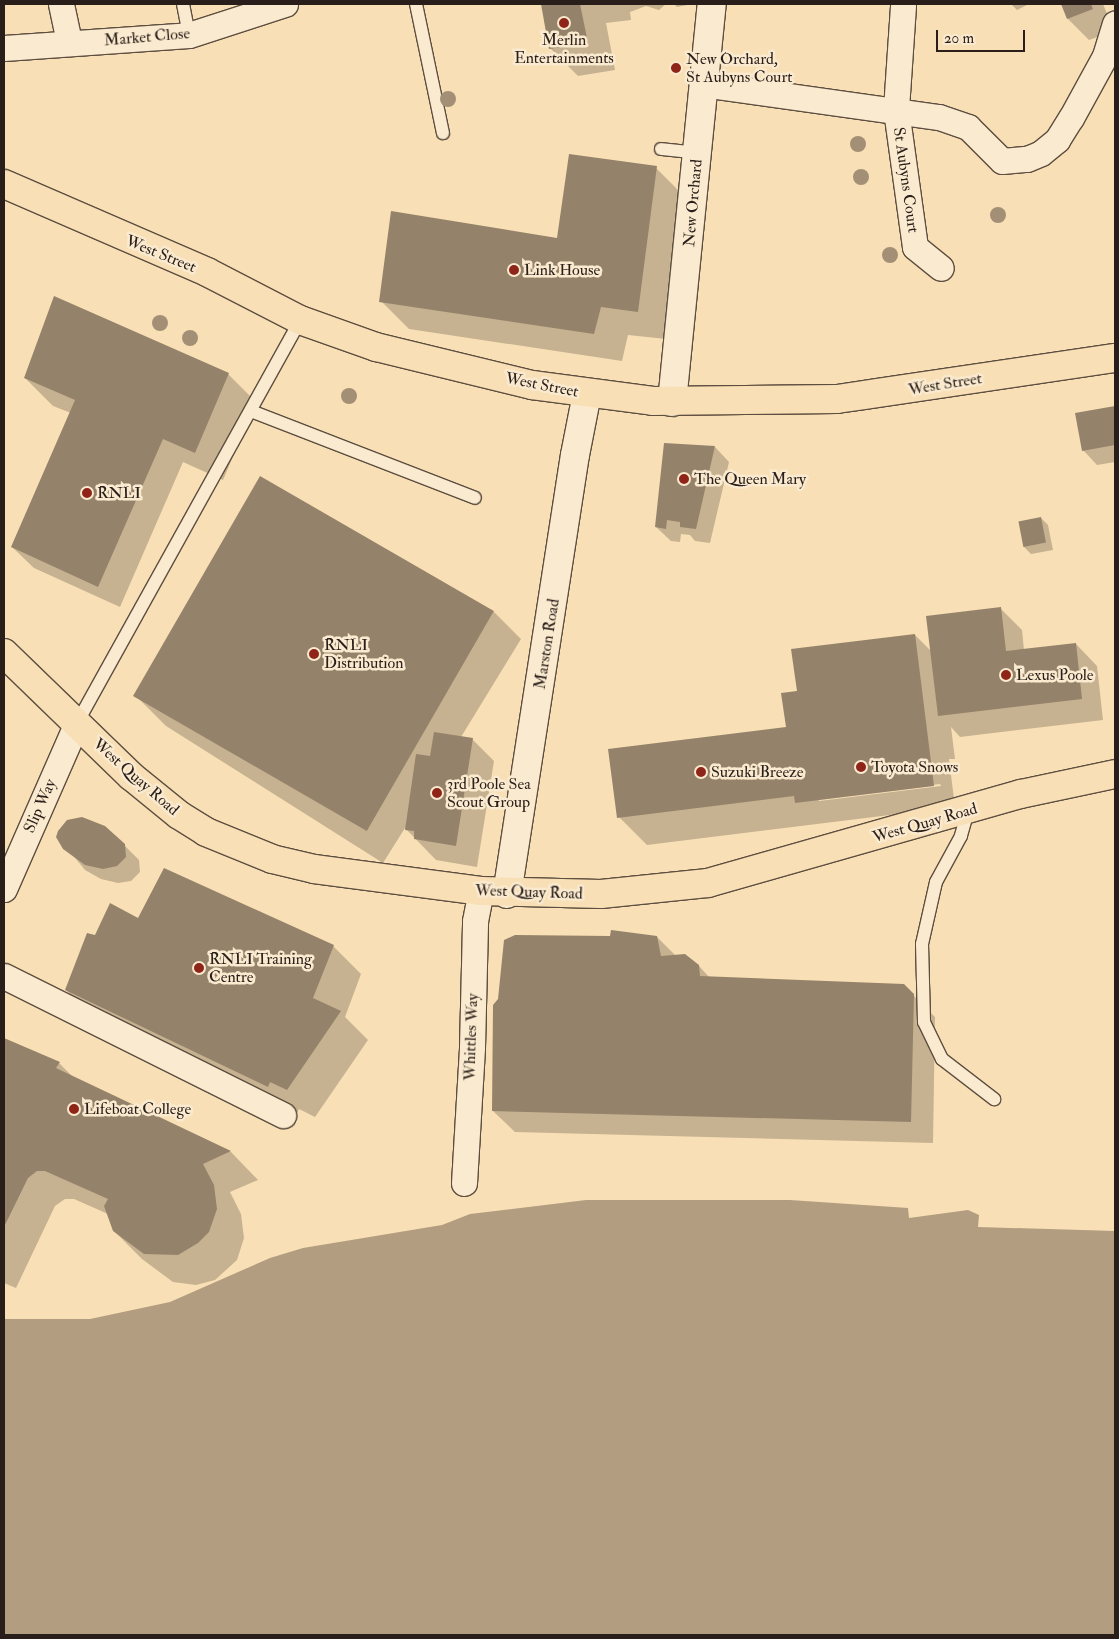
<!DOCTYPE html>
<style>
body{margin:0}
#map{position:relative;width:1119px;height:1639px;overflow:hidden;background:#f8dfb5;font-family:"IM FELL Double Pica",serif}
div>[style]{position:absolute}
.water>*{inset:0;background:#b29d80}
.shadow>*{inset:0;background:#0003}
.building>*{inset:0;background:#95826a;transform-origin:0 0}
.roads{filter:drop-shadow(1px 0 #5d4e40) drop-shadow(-1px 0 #5d4e40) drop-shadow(0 1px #5d4e40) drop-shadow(0 -1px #5d4e40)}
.service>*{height:12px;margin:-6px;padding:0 6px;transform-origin:6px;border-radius:6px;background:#faeacf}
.minor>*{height:25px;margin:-12.5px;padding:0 12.5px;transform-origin:12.5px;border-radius:12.5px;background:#faeacf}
.tertiary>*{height:28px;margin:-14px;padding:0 14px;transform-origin:14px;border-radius:14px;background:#faeacf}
.trunk>*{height:28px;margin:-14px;padding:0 14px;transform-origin:14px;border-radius:14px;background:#f8dfb5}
.trees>*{width:16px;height:16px;margin:-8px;border-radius:50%;background:#a38f75}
.dots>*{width:14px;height:14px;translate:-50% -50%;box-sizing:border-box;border:2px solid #faeacf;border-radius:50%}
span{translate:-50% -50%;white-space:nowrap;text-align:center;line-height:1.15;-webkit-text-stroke:5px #faeacf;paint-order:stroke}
.street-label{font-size:16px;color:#291e19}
.poi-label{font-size:16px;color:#291e19}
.left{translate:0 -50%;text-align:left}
.frame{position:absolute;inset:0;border:5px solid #291e19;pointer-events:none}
.scale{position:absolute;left:936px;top:30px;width:89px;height:22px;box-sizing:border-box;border:2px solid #291e19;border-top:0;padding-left:6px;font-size:15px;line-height:18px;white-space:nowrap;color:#291e19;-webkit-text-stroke:4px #faeacf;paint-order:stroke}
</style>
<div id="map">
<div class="water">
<div style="clip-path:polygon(586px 1200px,790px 1200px,908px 1208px,909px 1218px,968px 1210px,979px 1215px,978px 1227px,1115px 1231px,1115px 1635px,4px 1635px,4px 1319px,90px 1319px,170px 1302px,270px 1258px,303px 1248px,442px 1225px,470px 1214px)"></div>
</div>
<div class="shadow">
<div style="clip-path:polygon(542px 4px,666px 4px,659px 10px,646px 6px,630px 12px,631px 20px,606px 23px,615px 70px,578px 76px,550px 48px)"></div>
<div style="clip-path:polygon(674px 4px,693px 4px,677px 7px)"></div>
<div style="clip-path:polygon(1011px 4px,1026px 4px,1027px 5px,1017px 10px)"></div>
<div style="clip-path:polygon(1063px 4px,1103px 4px,1114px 31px,1089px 40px,1068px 19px)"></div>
<div style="clip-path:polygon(656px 168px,684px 196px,666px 339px,628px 335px,622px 361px,409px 329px,381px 301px,558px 240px)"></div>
<div style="clip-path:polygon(228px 374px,256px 402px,223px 480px,183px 462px,120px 607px,34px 568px,12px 547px,71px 413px,53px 406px,25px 378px)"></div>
<div style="clip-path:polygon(1115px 407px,1115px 462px,1097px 465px,1083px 450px,1077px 414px)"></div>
<div style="clip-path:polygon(715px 447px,729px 462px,710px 543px,695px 541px,690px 535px,681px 534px,680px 542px,671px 541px,656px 527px)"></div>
<div style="clip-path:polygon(1041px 518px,1048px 525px,1053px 550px,1031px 554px,1024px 547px)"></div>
<div style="clip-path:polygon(evenodd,1001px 609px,1022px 630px,1024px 650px,1076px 644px,1097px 666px,1103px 720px,960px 737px,951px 727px,955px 759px,949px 759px,955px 807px,647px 845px,619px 817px,787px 728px,798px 692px,915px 635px,932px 652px,1001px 609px,940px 784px,941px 786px,819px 801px,819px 799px,940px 784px)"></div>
<div style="clip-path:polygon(493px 611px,521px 639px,461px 737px,472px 739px,494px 761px,477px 867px,436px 860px,405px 828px,383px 863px,166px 726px,138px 698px)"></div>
<div style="clip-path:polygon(73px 819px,124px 845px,139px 860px,140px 872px,131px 881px,118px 883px,101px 879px,85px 870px,58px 837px,63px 825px)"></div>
<div style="clip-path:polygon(139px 920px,333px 946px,361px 974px,345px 1017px,368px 1040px,315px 1117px,299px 1109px,296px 1115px,94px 1018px,66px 990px)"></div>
<div style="clip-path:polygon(657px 937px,676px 956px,699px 966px,710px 978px,903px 985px,935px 1017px,933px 1143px,515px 1132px,493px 1111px)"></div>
<div style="clip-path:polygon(4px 1039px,59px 1063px,73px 1077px,231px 1152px,258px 1180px,230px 1192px,241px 1214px,244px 1238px,237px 1260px,215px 1280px,196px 1285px,173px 1282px,142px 1259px,114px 1231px,108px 1214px,74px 1199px,65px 1199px,55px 1206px,16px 1288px,4px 1283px)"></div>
</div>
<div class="building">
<div style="clip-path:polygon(541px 4px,580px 4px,588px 43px,549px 49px)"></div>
<div style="clip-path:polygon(1061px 4px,1091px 4px,1093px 9px,1067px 19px)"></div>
<div style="clip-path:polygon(569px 154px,657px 166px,638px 312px,601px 307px,594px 334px,379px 302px,391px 211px,557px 238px)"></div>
<div style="clip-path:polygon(54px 296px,229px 373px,195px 453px,163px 439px,98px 587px,11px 547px,75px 400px,24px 378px)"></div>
<div style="clip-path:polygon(1115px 406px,1115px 445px,1082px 451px,1075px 413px)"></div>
<div style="clip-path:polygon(664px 443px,715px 446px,696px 529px,680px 527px,680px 522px,667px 520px,666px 529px,655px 527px)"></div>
<div style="left:260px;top:476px;width:270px;height:254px;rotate:30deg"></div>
<div style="left:1041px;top:517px;width:26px;height:23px;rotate:79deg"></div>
<div style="clip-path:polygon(1001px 607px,1006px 651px,1076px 643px,1082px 699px,938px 716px,926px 616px)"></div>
<div style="clip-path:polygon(915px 634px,934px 786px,795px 803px,794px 796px,617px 818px,608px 749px,786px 727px,781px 693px,797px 691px,791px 649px)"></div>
<div style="clip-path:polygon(434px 732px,473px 738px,456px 846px,414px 839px,414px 831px,405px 830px,416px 754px,430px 756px)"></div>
<div style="clip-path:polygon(82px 817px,105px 826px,125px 844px,126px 857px,117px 866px,103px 869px,85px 865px,63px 849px,56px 837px,58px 831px,67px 820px)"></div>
<div style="clip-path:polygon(164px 868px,334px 945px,313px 998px,341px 1011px,287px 1090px,270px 1082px,268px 1087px,65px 990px,87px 933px,95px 935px,110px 903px,138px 918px)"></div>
<div style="clip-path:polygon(611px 930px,657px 936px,661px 956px,685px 954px,699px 965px,700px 976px,904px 984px,914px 994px,911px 1122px,492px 1111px,493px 1005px,498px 999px,504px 940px,515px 935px,610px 936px)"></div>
<div style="clip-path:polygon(4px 1038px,60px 1062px,56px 1068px,231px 1151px,203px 1164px,214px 1185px,217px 1209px,209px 1232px,198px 1243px,178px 1255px,144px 1254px,113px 1231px,104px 1206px,108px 1199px,45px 1171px,37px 1171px,28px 1178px,4px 1227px)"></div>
</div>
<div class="roads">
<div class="service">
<div style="left:183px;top:4px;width:32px;rotate:79deg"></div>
<div style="left:416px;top:4px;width:132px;rotate:78.2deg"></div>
<div style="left:661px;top:149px;width:36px;rotate:6deg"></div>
<div style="left:251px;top:411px;width:240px;rotate:21.2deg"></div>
<div style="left:77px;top:723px;width:461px;rotate:-61deg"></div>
<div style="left:968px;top:811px;width:26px;rotate:106deg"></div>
<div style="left:961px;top:836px;width:52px;rotate:118.5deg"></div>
<div style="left:936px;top:882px;width:64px;rotate:102.7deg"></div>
<div style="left:922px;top:944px;width:78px;rotate:88.5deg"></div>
<div style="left:924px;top:1022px;width:41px;rotate:64.1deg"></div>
<div style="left:942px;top:1059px;width:66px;rotate:37.6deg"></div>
</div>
<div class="minor">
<div style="left:61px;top:4px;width:40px;rotate:78deg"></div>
<div style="left:903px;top:6px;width:104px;rotate:93.9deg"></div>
<div style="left:896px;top:110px;width:138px;rotate:82.1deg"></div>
<div style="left:915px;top:247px;width:33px;rotate:39deg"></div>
<div style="left:4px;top:48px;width:185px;rotate:-4deg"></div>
<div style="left:189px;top:35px;width:101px;rotate:-17.9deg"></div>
<div style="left:703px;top:84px;width:238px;rotate:8deg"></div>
<div style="left:939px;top:117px;width:31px;rotate:19deg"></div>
<div style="left:968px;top:127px;width:48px;rotate:45deg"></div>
<div style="left:1002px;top:161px;width:25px;rotate:-5deg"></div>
<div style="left:1027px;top:159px;width:15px;rotate:-23deg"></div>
<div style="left:1041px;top:153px;width:21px;rotate:-39deg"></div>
<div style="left:1057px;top:140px;width:26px;rotate:-58deg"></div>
<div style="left:1071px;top:118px;width:71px;rotate:-61.3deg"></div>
<div style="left:1105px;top:56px;width:34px;rotate:-73deg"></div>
<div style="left:4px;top:889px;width:181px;rotate:-66.3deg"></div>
<div style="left:4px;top:976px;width:312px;rotate:26.5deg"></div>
<div style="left:464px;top:1183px;width:136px;rotate:-86.6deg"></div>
<div style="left:472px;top:1047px;width:126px;rotate:-88.6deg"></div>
<div style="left:475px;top:921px;width:31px;rotate:-79deg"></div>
</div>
<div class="tertiary">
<div style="left:672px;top:402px;width:400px;rotate:-84.3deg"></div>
<div style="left:507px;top:894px;width:444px;rotate:-81.2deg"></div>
<div style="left:575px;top:455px;width:62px;rotate:-78.9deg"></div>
</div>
<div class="trunk">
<div style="left:4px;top:184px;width:221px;rotate:23.4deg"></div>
<div style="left:207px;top:272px;width:105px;rotate:27.3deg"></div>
<div style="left:300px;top:320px;width:81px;rotate:19.6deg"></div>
<div style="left:376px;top:347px;width:161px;rotate:13.7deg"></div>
<div style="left:532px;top:385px;width:122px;rotate:7.5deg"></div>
<div style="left:653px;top:401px;width:184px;rotate:-0.6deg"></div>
<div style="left:837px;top:399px;width:281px;rotate:-8.4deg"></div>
<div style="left:4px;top:653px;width:177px;rotate:44.1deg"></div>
<div style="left:131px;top:776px;width:62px;rotate:39.1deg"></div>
<div style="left:179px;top:815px;width:32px;rotate:32deg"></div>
<div style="left:206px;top:832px;width:71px;rotate:22.2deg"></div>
<div style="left:272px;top:859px;width:43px;rotate:13.4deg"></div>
<div style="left:314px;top:869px;width:168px;rotate:7.5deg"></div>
<div style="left:481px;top:891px;width:120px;rotate:1.4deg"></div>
<div style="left:601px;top:894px;width:108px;rotate:-5.9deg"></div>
<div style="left:708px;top:883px;width:325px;rotate:-15.9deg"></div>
<div style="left:1021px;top:794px;width:96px;rotate:-12deg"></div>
</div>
</div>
<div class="trees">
<div style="left:448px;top:99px"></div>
<div style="left:858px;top:144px"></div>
<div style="left:861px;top:177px"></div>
<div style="left:998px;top:215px"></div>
<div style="left:890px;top:255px"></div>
<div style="left:160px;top:323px"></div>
<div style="left:190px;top:338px"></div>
<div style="left:349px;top:396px"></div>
</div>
<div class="dots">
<div style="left:564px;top:23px;background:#8f2418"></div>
<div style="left:676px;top:68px;background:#8f2418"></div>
<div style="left:514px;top:270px;background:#8f2418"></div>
<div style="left:684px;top:479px;background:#8f2418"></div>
<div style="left:87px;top:493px;background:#8f2418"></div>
<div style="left:314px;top:654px;background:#8f2418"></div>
<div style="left:1006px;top:675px;background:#8f2418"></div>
<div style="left:861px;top:767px;background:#8f2418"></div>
<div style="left:701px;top:772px;background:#8f2418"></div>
<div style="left:437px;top:793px;background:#8f2418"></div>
<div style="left:199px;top:968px;background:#8f2418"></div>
<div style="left:74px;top:1109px;background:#8f2418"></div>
</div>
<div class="street-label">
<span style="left:147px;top:37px;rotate:-5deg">Market Close</span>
<span style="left:906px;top:180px;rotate:82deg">St Aubyns Court</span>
<span style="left:693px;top:203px;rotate:-85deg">New Orchard</span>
<span style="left:161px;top:254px;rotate:22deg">West Street</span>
<span style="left:945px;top:384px;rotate:-9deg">West Street</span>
<span style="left:542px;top:385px;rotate:11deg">West Street</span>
<span style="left:547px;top:644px;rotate:-81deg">Marston Road</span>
<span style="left:136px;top:777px;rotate:41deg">West Quay Road</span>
<span style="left:40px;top:806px;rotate:-66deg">Slip Way</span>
<span style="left:925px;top:823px;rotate:-16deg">West Quay Road</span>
<span style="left:529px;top:892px;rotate:2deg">West Quay Road</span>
<span style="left:471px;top:1037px;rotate:-88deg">Whittles Way</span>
</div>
<div class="poi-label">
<span style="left:564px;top:49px">Merlin<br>Entertainments</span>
<span class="left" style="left:686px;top:68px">New Orchard,<br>St Aubyns Court</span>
<span class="left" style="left:524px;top:270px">Link House</span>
<span class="left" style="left:694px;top:479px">The Queen Mary</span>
<span class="left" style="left:97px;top:493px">RNLI</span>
<span class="left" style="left:324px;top:654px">RNLI<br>Distribution</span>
<span class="left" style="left:1016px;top:675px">Lexus Poole</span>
<span class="left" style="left:871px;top:767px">Toyota Snows</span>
<span class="left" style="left:711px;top:772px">Suzuki Breeze</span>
<span class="left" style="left:447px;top:793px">3rd Poole Sea<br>Scout Group</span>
<span class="left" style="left:209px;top:968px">RNLI Training<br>Centre</span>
<span class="left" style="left:84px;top:1109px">Lifeboat College</span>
</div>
<div class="frame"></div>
<div class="scale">20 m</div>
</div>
